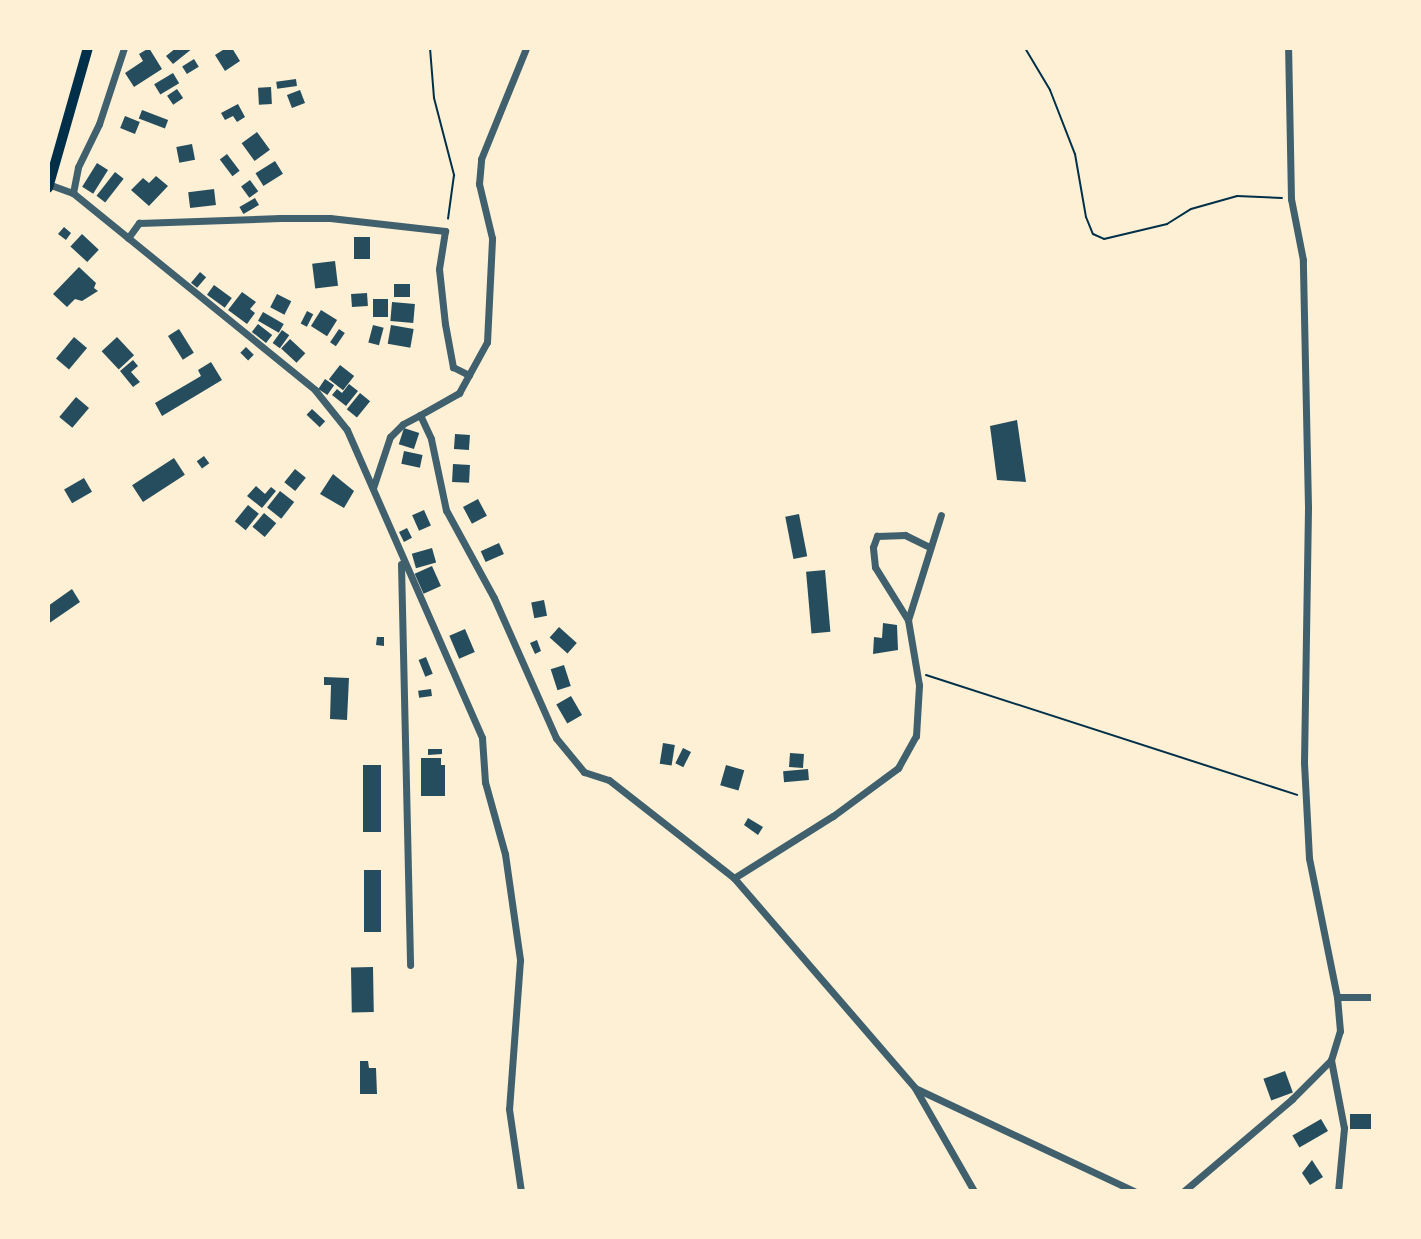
<!DOCTYPE html>
<style>
body{margin:0}
#map{position:relative;width:1421px;height:1239px;overflow:hidden;background:#fdf0d5;font-family:Karla,sans-serif}
div>[style]{position:absolute}
.building>*{inset:0;background:#264d5e;transform-origin:0 0}
.path>*{height:2px;margin:-1px;padding:0 1px;transform-origin:1px;border-radius:1px;background:#003049}
.minor>*{height:7px;margin:-3.5px;padding:0 3.5px;transform-origin:3.5px;border-radius:3.5px;background:#3f606c}
.secondary>*{height:10px;margin:-5px;padding:0 5px;transform-origin:5px;border-radius:5px;background:#003049}
span{translate:-50% -50%;white-space:nowrap;text-align:center;line-height:1.15;-webkit-text-stroke:7px #fdf0d5;paint-order:stroke}
.frame{position:absolute;inset:0;border:50px solid #fdf0d5;pointer-events:none}
</style>
<div id="map">
<div class="building">
<div style="clip-path:polygon(149px 48px,162px 69px,134px 87px,125px 73px,143px 61px,139px 54px)"></div>
<div style="clip-path:polygon(176px 48px,193px 48px,173px 64px,166px 56px)"></div>
<div style="clip-path:polygon(226px 48px,232px 48px,240px 61px,225px 71px,215px 55px)"></div>
<div style="left:194px;top:59px;width:9px;height:14px;rotate:58deg"></div>
<div style="left:173px;top:73px;width:12px;height:22px;rotate:59deg"></div>
<div style="left:296px;top:79px;width:7px;height:20px;rotate:82deg"></div>
<div style="left:271px;top:87px;width:17px;height:13px;rotate:87deg"></div>
<div style="left:177px;top:89px;width:11px;height:12px;rotate:56deg"></div>
<div style="left:300px;top:90px;width:14px;height:14px;rotate:69deg"></div>
<div style="clip-path:polygon(238px 104px,245px 117px,237px 122px,233px 116px,225px 120px,221px 113px)"></div>
<div style="left:142px;top:110px;width:28px;height:9px;rotate:21deg"></div>
<div style="left:125px;top:116px;width:16px;height:13px;rotate:22deg"></div>
<div style="left:257px;top:132px;width:22px;height:19px;rotate:54deg"></div>
<div style="left:192px;top:144px;width:16px;height:16px;rotate:79deg"></div>
<div style="left:227px;top:154px;width:21px;height:9px;rotate:53deg"></div>
<div style="left:275px;top:161px;width:15px;height:23px;rotate:58deg"></div>
<div style="left:97px;top:163px;width:13px;height:28px;rotate:32deg"></div>
<div style="left:115px;top:172px;width:11px;height:30px;rotate:38deg"></div>
<div style="clip-path:polygon(156px 176px,168px 186px,149px 206px,131px 190px,143px 178px,149px 183px)"></div>
<div style="left:250px;top:180px;width:14px;height:11px;rotate:54deg"></div>
<div style="left:214px;top:189px;width:16px;height:26px;rotate:83deg"></div>
<div style="left:255px;top:198px;width:8px;height:18px;rotate:60deg"></div>
<div style="clip-path:polygon(64px 227px,71px 233px,66px 240px,58px 234px)"></div>
<div style="left:82px;top:234px;width:23px;height:17px;rotate:43deg"></div>
<div style="left:354px;top:237px;width:16px;height:22px"></div>
<div style="left:335px;top:261px;width:25px;height:23px;rotate:83deg"></div>
<div style="clip-path:polygon(79px 267px,96px 283px,94px 288px,98px 291px,82px 301px,75px 299px,67px 307px,53px 294px)"></div>
<div style="left:200px;top:272px;width:8px;height:14px;rotate:40deg"></div>
<div style="left:394px;top:284px;width:16px;height:13px"></div>
<div style="left:214px;top:285px;width:22px;height:12px;rotate:36deg"></div>
<div style="clip-path:polygon(242px 292px,256px 302px,250px 309px,255px 313px,247px 324px,228px 310px)"></div>
<div style="left:367px;top:293px;width:13px;height:16px;rotate:86deg"></div>
<div style="left:277px;top:294px;width:16px;height:15px;rotate:27deg"></div>
<div style="left:373px;top:299px;width:15px;height:18px"></div>
<div style="left:392px;top:302px;width:23px;height:19px;rotate:5deg"></div>
<div style="left:321px;top:310px;width:19px;height:19px;rotate:32deg"></div>
<div style="left:307px;top:311px;width:7px;height:14px;rotate:27deg"></div>
<div style="left:263px;top:312px;width:24px;height:10px;rotate:30deg"></div>
<div style="left:258px;top:324px;width:18px;height:10px;rotate:38deg"></div>
<div style="left:373px;top:325px;width:11px;height:18px;rotate:15deg"></div>
<div style="left:391px;top:325px;width:23px;height:19px;rotate:10deg"></div>
<div style="left:179px;top:329px;width:28px;height:13px;rotate:58deg"></div>
<div style="left:339px;top:329px;width:7px;height:16px;rotate:34deg"></div>
<div style="left:282px;top:330px;width:9px;height:16px;rotate:36deg"></div>
<div style="left:74px;top:337px;width:17px;height:28px;rotate:40deg"></div>
<div style="left:117px;top:337px;width:25px;height:21px;rotate:47deg"></div>
<div style="left:290px;top:339px;width:21px;height:13px;rotate:43deg"></div>
<div style="left:246px;top:347px;width:11px;height:8px;rotate:45deg"></div>
<div style="clip-path:polygon(133px 360px,138px 366px,131px 372px,140px 382px,133px 387px,120px 371px)"></div>
<div style="clip-path:polygon(211px 362px,222px 380px,162px 416px,155px 403px,201px 376px,198px 370px)"></div>
<div style="left:340px;top:365px;width:18px;height:18px;rotate:38deg"></div>
<div style="left:325px;top:379px;width:11px;height:12px;rotate:34deg"></div>
<div style="clip-path:polygon(349px 384px,358px 391px,346px 406px,332px 395px,337px 389px,342px 393px)"></div>
<div style="left:360px;top:393px;width:13px;height:21px;rotate:39deg"></div>
<div style="left:76px;top:397px;width:17px;height:26px;rotate:40deg"></div>
<div style="left:312px;top:409px;width:18px;height:8px;rotate:43deg"></div>
<div style="clip-path:polygon(1017px 420px,1026px 482px,997px 480px,990px 426px)"></div>
<div style="left:404px;top:428px;width:16px;height:17px;rotate:18deg"></div>
<div style="left:455px;top:434px;width:15px;height:15px;rotate:4deg"></div>
<div style="left:404px;top:451px;width:19px;height:13px;rotate:12deg"></div>
<div style="left:204px;top:456px;width:9px;height:9px;rotate:54deg"></div>
<div style="left:174px;top:458px;width:20px;height:50px;rotate:57deg"></div>
<div style="left:453px;top:464px;width:17px;height:18px;rotate:3deg"></div>
<div style="left:295px;top:469px;width:14px;height:17px;rotate:39deg"></div>
<div style="clip-path:polygon(333px 474px,354px 491px,344px 508px,320px 494px)"></div>
<div style="left:84px;top:478px;width:16px;height:23px;rotate:60deg"></div>
<div style="clip-path:polygon(256px 486px,265px 494px,271px 487px,276px 491px,262px 508px,247px 496px)"></div>
<div style="left:280px;top:491px;width:18px;height:21px;rotate:38deg"></div>
<div style="left:478px;top:499px;width:19px;height:17px;rotate:62deg"></div>
<div style="left:248px;top:505px;width:14px;height:21px;rotate:39deg"></div>
<div style="left:424px;top:510px;width:17px;height:13px;rotate:66deg"></div>
<div style="left:264px;top:513px;width:16px;height:18px;rotate:40deg"></div>
<div style="left:799px;top:514px;width:43px;height:14px;rotate:79deg"></div>
<div style="left:407px;top:528px;width:11px;height:9px;rotate:63deg"></div>
<div style="left:499px;top:543px;width:12px;height:20px;rotate:66deg"></div>
<div style="left:432px;top:548px;width:15px;height:21px;rotate:74deg"></div>
<div style="left:432px;top:566px;width:22px;height:19px;rotate:66deg"></div>
<div style="left:825px;top:570px;width:62px;height:19px;rotate:85deg"></div>
<div style="clip-path:polygon(72px 589px,80px 602px,48px 624px,48px 606px)"></div>
<div style="left:544px;top:600px;width:16px;height:13px;rotate:79deg"></div>
<div style="clip-path:polygon(883px 623px,897px 625px,898px 650px,873px 654px,874px 637px,882px 638px)"></div>
<div style="left:559px;top:627px;width:24px;height:14px;rotate:42deg"></div>
<div style="left:465px;top:629px;width:25px;height:17px;rotate:67deg"></div>
<div style="clip-path:polygon(377px 637px,384px 637px,384px 646px,376px 645px)"></div>
<div style="clip-path:polygon(537px 640px,541px 651px,535px 654px,530px 643px)"></div>
<div style="left:426px;top:657px;width:18px;height:8px;rotate:68deg"></div>
<div style="left:564px;top:665px;width:22px;height:14px;rotate:72deg"></div>
<div style="clip-path:polygon(324px 677px,349px 678px,347px 720px,330px 719px,331px 685px,324px 685px)"></div>
<div style="left:431px;top:689px;width:7px;height:13px;rotate:82deg"></div>
<div style="left:571px;top:696px;width:22px;height:17px;rotate:60deg"></div>
<div style="left:663px;top:743px;width:12px;height:21px;rotate:9deg"></div>
<div style="left:683px;top:748px;width:9px;height:17px;rotate:27deg"></div>
<div style="clip-path:polygon(428px 749px,442px 749px,442px 754px,428px 755px)"></div>
<div style="left:790px;top:753px;width:14px;height:14px;rotate:4deg"></div>
<div style="clip-path:polygon(421px 758px,441px 758px,441px 765px,445px 765px,445px 796px,421px 796px)"></div>
<div style="left:363px;top:765px;width:18px;height:67px"></div>
<div style="left:726px;top:765px;width:19px;height:21px;rotate:16deg"></div>
<div style="left:808px;top:769px;width:11px;height:25px;rotate:85deg"></div>
<div style="clip-path:polygon(748px 818px,763px 827px,758px 835px,744px 825px)"></div>
<div style="left:364px;top:870px;width:17px;height:62px"></div>
<div style="left:373px;top:967px;width:45px;height:22px;rotate:89deg"></div>
<div style="clip-path:polygon(360px 1061px,368px 1061px,369px 1068px,376px 1068px,377px 1094px,360px 1094px)"></div>
<div style="left:1285px;top:1071px;width:23px;height:23px;rotate:70deg"></div>
<div style="left:1350px;top:1114px;width:23px;height:15px"></div>
<div style="left:1321px;top:1119px;width:14px;height:33px;rotate:60deg"></div>
<div style="clip-path:polygon(1312px 1160px,1323px 1177px,1310px 1185px,1302px 1173px)"></div>
</div>
<div class="path">
<div style="left:430px;top:48px;width:50px;rotate:85.4deg"></div>
<div style="left:434px;top:98px;width:80px;rotate:75.4deg"></div>
<div style="left:454px;top:175px;width:44px;rotate:97.8deg"></div>
<div style="left:1025px;top:48px;width:49px;rotate:59.2deg"></div>
<div style="left:1050px;top:90px;width:69px;rotate:68.7deg"></div>
<div style="left:1075px;top:154px;width:64px;rotate:80.1deg"></div>
<div style="left:1086px;top:217px;width:18px;rotate:68deg"></div>
<div style="left:1093px;top:234px;width:12px;rotate:24deg"></div>
<div style="left:1104px;top:239px;width:65px;rotate:-13.4deg"></div>
<div style="left:1167px;top:224px;width:28px;rotate:-32deg"></div>
<div style="left:1191px;top:209px;width:48px;rotate:-15.8deg"></div>
<div style="left:1237px;top:196px;width:45px;rotate:2.5deg"></div>
<div style="left:926px;top:675px;width:390px;rotate:17.9deg"></div>
</div>
<div class="minor">
<div style="left:48px;top:184px;width:27px;rotate:20deg"></div>
<div style="left:73px;top:193px;width:312px;rotate:39.1deg"></div>
<div style="left:315px;top:390px;width:51px;rotate:51.3deg"></div>
<div style="left:347px;top:430px;width:336px;rotate:66.3deg"></div>
<div style="left:482px;top:738px;width:44px;rotate:86.1deg"></div>
<div style="left:485px;top:782px;width:75px;rotate:74.5deg"></div>
<div style="left:505px;top:854px;width:107px;rotate:81.9deg"></div>
<div style="left:520px;top:960px;width:149px;rotate:94.2deg"></div>
<div style="left:509px;top:1109px;width:83px;rotate:81.7deg"></div>
<div style="left:73px;top:193px;width:26px;rotate:-79deg"></div>
<div style="left:78px;top:167px;width:48px;rotate:-64deg"></div>
<div style="left:99px;top:124px;width:80px;rotate:-71.8deg"></div>
<div style="left:128px;top:238px;width:19px;rotate:-54deg"></div>
<div style="left:139px;top:223px;width:141px;rotate:-2deg"></div>
<div style="left:280px;top:218px;width:50px"></div>
<div style="left:330px;top:218px;width:116px;rotate:6.4deg"></div>
<div style="left:445px;top:231px;width:38px;rotate:99deg"></div>
<div style="left:439px;top:269px;width:55px;rotate:83.8deg"></div>
<div style="left:445px;top:324px;width:44px;rotate:79.5deg"></div>
<div style="left:453px;top:367px;width:18px;rotate:27deg"></div>
<div style="left:420px;top:415px;width:45px;rotate:-29.4deg"></div>
<div style="left:459px;top:393px;width:58px;rotate:-61.2deg"></div>
<div style="left:487px;top:342px;width:104px;rotate:-87.2deg"></div>
<div style="left:492px;top:238px;width:56px;rotate:-103.5deg"></div>
<div style="left:479px;top:184px;width:25px;rotate:-85deg"></div>
<div style="left:481px;top:159px;width:120px;rotate:-67.9deg"></div>
<div style="left:373px;top:488px;width:54px;rotate:-71.6deg"></div>
<div style="left:390px;top:437px;width:18px;rotate:-45deg"></div>
<div style="left:403px;top:424px;width:19px;rotate:-28deg"></div>
<div style="left:420px;top:415px;width:26px;rotate:65deg"></div>
<div style="left:431px;top:439px;width:73px;rotate:78.1deg"></div>
<div style="left:446px;top:510px;width:100px;rotate:61.4deg"></div>
<div style="left:494px;top:598px;width:153px;rotate:66.1deg"></div>
<div style="left:556px;top:738px;width:44px;rotate:50.5deg"></div>
<div style="left:584px;top:772px;width:26px;rotate:18deg"></div>
<div style="left:609px;top:780px;width:159px;rotate:38.1deg"></div>
<div style="left:734px;top:878px;width:277px;rotate:49.2deg"></div>
<div style="left:915px;top:1088px;width:119px;rotate:60.2deg"></div>
<div style="left:401px;top:564px;width:401px;rotate:88.7deg"></div>
<div style="left:908px;top:620px;width:110px;rotate:-72.6deg"></div>
<div style="left:734px;top:878px;width:117px;rotate:-32.1deg"></div>
<div style="left:833px;top:816px;width:81px;rotate:-36.4deg"></div>
<div style="left:898px;top:768px;width:37px;rotate:-61deg"></div>
<div style="left:916px;top:736px;width:51px;rotate:-86.6deg"></div>
<div style="left:919px;top:685px;width:66px;rotate:-99.6deg"></div>
<div style="left:908px;top:620px;width:62px;rotate:-121.9deg"></div>
<div style="left:875px;top:567px;width:20px;rotate:-96deg"></div>
<div style="left:873px;top:547px;width:12px;rotate:-70deg"></div>
<div style="left:877px;top:536px;width:28px;rotate:-2deg"></div>
<div style="left:905px;top:535px;width:28px;rotate:26deg"></div>
<div style="left:1337px;top:997px;width:36px"></div>
<div style="left:1331px;top:1060px;width:69px;rotate:79.2deg"></div>
<div style="left:1344px;top:1128px;width:63px;rotate:95.4deg"></div>
<div style="left:917px;top:1089px;width:240px;rotate:25.2deg"></div>
<div style="left:1184px;top:1191px;width:142px;rotate:-40.4deg"></div>
<div style="left:1292px;top:1099px;width:55px;rotate:-45deg"></div>
<div style="left:1331px;top:1060px;width:30px;rotate:-73deg"></div>
<div style="left:1340px;top:1031px;width:34px;rotate:-95deg"></div>
<div style="left:1337px;top:997px;width:142px;rotate:-101.4deg"></div>
<div style="left:1309px;top:858px;width:95px;rotate:-93deg"></div>
<div style="left:1304px;top:763px;width:256px;rotate:-89.1deg"></div>
<div style="left:1308px;top:507px;width:247px;rotate:-91.2deg"></div>
<div style="left:1303px;top:260px;width:62px;rotate:-101.1deg"></div>
<div style="left:1291px;top:199px;width:151px;rotate:-91.1deg"></div>
</div>
<div class="secondary">
<div style="left:48px;top:188px;width:146px;rotate:-74.1deg"></div>
</div>
<div class="frame"></div>
</div>
